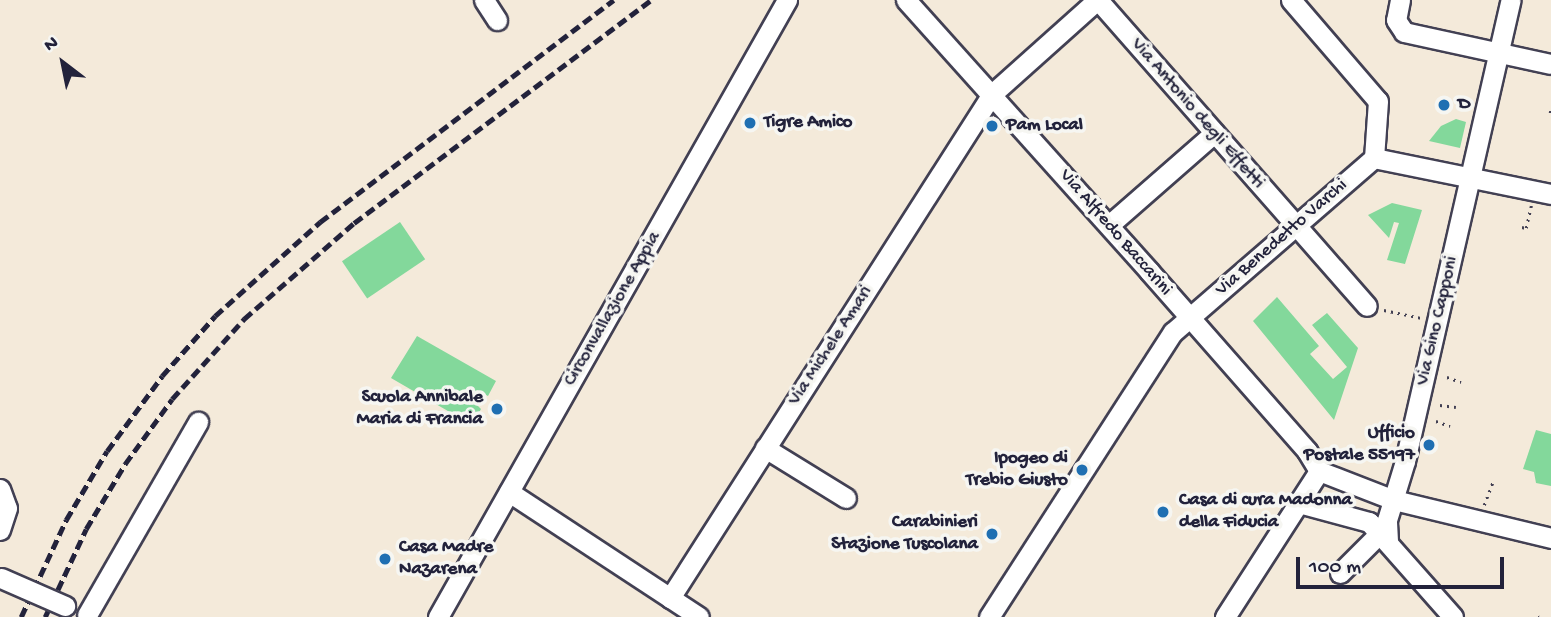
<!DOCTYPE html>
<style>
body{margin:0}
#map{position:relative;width:1551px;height:617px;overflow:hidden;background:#f4eada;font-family:"Gochi Hand",sans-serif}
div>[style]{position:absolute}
.green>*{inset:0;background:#83d89b;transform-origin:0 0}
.path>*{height:2.5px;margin-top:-1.25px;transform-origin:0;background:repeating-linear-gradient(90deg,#424053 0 2px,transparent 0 7px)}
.roads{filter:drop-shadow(2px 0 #424053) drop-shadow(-2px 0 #424053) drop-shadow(0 2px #424053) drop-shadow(0 -2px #424053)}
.minor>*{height:19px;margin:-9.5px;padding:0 9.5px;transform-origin:9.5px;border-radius:9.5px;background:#fff}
.rail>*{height:4.5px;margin-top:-2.25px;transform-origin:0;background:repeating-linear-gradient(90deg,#22223b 0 10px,transparent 0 15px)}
.bridges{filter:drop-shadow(2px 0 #424053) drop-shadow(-2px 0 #424053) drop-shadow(0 2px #424053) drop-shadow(0 -2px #424053)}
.minor-bridge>*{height:19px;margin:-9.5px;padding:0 9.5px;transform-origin:9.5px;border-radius:9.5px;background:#fff}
.dots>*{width:19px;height:19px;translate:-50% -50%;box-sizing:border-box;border:4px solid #f6f6f2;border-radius:50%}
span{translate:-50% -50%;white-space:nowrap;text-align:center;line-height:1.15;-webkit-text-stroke:7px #f6f6f2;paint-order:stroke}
.poi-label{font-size:19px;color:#22223b;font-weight:700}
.left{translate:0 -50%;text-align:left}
.right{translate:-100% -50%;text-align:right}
.street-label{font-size:19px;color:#22223b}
.north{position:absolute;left:28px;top:28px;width:70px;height:70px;-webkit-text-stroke:5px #f6f6f2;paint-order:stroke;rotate:328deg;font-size:19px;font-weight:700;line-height:28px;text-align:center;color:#22223b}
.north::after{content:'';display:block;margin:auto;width:24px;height:32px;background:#22223b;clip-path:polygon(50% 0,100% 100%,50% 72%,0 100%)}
.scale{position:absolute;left:1296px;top:557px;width:208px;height:32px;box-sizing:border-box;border:4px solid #22223b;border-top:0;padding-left:9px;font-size:21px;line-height:24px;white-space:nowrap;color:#22223b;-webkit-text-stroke:5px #f6f6f2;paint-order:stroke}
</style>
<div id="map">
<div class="green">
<div style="clip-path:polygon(1456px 119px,1466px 122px,1460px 148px,1429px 141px,1441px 126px)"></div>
<div style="clip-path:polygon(1392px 203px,1422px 210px,1405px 264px,1387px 260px,1399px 223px,1394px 222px,1389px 238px,1368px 215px)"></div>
<div style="left:400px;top:222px;width:45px;height:70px;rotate:56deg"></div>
<div style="clip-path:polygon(1277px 297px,1319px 346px,1310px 354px,1333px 379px,1347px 367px,1312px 325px,1327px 313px,1358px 348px,1334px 420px,1253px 321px)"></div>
<div style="clip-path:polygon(417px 336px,496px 381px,488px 396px,477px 390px,470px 398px,481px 409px,472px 425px,391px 378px)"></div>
<div style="clip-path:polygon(1536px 430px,1551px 434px,1551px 486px,1536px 483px,1534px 472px,1523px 469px)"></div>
</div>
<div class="path">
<div style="left:1550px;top:113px;width:5px;rotate:-79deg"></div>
<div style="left:1522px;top:227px;width:4px;rotate:14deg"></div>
<div style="left:1526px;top:228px;width:23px;rotate:-77deg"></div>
<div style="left:1384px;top:310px;width:39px;rotate:12deg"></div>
<div style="left:1447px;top:377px;width:15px;rotate:20deg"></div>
<div style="left:1440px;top:405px;width:16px;rotate:7deg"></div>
<div style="left:1436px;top:421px;width:15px;rotate:20deg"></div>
<div style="left:1484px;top:505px;width:26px;rotate:-69deg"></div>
<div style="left:1538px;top:616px;width:1px;rotate:45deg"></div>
</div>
<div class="roads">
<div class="minor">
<div style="left:484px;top:0;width:24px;rotate:57deg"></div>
<div style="left:906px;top:0;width:364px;rotate:48.1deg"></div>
<div style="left:1149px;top:271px;width:240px;rotate:48.7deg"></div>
<div style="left:1307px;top:451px;width:23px;rotate:59deg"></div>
<div style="left:1098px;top:0;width:407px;rotate:48.7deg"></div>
<div style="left:1291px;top:0;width:133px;rotate:49.3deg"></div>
<div style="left:1378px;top:101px;width:57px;rotate:94deg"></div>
<div style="left:1400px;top:0;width:20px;rotate:101deg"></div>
<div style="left:1396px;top:20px;width:14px;rotate:56deg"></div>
<div style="left:1404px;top:32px;width:150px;rotate:12.3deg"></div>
<div style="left:1374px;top:158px;width:181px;rotate:11.5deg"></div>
<div style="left:1109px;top:225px;width:140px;rotate:-41.2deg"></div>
<div style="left:765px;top:448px;width:95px;rotate:31.7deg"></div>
<div style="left:1319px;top:471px;width:80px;rotate:21.1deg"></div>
<div style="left:1394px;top:500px;width:162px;rotate:13.6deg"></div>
<div style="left:0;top:489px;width:20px;rotate:70deg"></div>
<div style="left:7px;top:508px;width:23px;rotate:108deg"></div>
<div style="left:509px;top:492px;width:227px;rotate:33.3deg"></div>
<div style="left:1299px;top:503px;width:73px;rotate:15.2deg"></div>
<div style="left:1369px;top:522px;width:127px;rotate:48.5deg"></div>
<div style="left:1388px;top:541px;width:21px;rotate:-93deg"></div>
<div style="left:1387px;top:520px;width:62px;rotate:-73deg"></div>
<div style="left:1405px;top:461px;width:473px;rotate:-77.1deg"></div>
<div style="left:1340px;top:573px;width:65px;rotate:-45deg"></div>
<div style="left:670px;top:598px;width:598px;rotate:-57.43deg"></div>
<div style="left:992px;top:94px;width:141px;rotate:-41.8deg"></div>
<div style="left:87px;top:615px;width:223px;rotate:-60.1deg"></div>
<div style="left:438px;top:617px;width:709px;rotate:-60.51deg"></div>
<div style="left:989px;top:617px;width:339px;rotate:-57.2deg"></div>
<div style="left:1173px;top:332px;width:266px;rotate:-40.9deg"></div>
<div style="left:1225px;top:617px;width:174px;rotate:-57.2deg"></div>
</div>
</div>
<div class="rail">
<div style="left:21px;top:617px;width:107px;rotate:-65.1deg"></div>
<div style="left:66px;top:520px;width:80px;rotate:-59.3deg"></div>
<div style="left:107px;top:451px;width:93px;rotate:-53.7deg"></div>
<div style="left:162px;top:376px;width:80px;rotate:-48.5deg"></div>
<div style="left:215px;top:316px;width:141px;rotate:-41.8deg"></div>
<div style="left:320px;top:222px;width:368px;rotate:-37.1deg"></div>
<div style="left:45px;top:617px;width:97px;rotate:-65deg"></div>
<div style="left:86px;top:529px;width:76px;rotate:-59deg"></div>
<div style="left:125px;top:464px;width:80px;rotate:-54.1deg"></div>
<div style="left:172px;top:399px;width:108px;rotate:-48deg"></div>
<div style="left:244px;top:319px;width:146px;rotate:-41.1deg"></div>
<div style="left:354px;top:223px;width:371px;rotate:-36.9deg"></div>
</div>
<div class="bridges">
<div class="minor-bridge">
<div style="left:1px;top:578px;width:70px;rotate:23.6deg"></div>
</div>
</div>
<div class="dots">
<div style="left:1444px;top:105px;background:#1f6fb2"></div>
<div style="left:750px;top:123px;background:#1f6fb2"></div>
<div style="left:992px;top:126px;background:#1f6fb2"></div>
<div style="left:497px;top:409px;background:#1f6fb2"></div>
<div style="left:1429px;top:445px;background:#1f6fb2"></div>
<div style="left:1082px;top:470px;background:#1f6fb2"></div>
<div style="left:1163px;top:512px;background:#1f6fb2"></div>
<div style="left:992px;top:534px;background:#1f6fb2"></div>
<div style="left:385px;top:559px;background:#1f6fb2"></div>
</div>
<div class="poi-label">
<span class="left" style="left:1458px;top:105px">D</span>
<span class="left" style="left:764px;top:123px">Tigre Amico</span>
<span class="left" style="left:1006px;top:126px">Pam Local</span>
<span class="right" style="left:483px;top:409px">Scuola Annibale<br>Maria di Francia</span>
<span class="right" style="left:1415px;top:445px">Ufficio<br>Postale 55197</span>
<span class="right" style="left:1068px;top:470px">Ipogeo di<br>Trebio Giusto</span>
<span class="left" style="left:1179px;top:512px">Casa di cura Madonna<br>della Fiducia</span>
<span class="right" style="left:978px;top:534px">Carabinieri<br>Stazione Tuscolana</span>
<span class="left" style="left:399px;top:559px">Casa Madre<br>Nazarena</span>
</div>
<div class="street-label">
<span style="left:1197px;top:114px;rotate:49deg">Via Antonio degli Effetti</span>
<span style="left:1115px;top:233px;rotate:49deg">Via Alfredo Baccarini</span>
<span style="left:1282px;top:238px;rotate:-41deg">Via Benedetto Varchi</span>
<span style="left:613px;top:309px;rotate:-60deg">Circonvallazione Appia</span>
<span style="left:1438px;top:321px;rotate:-77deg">Via Gino Capponi</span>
<span style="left:831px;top:346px;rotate:-57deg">Via Michele Amari</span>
</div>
<div class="north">N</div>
<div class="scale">100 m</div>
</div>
